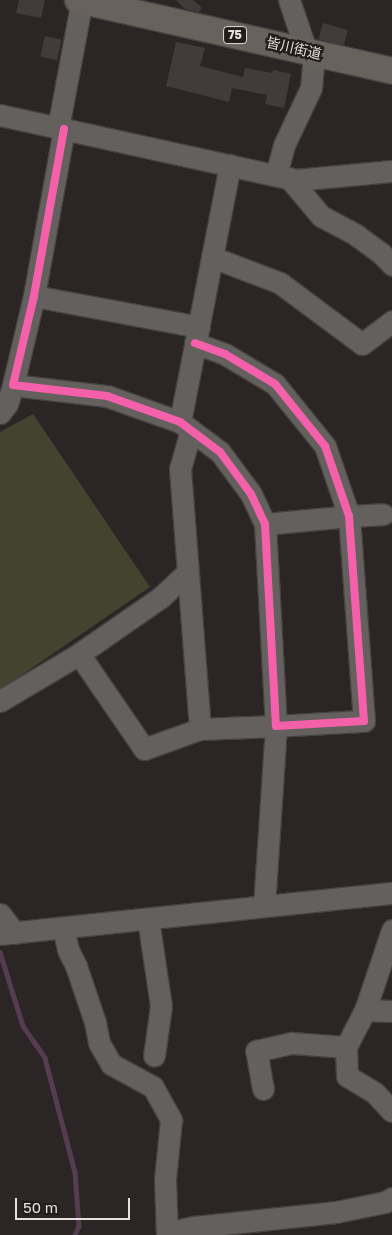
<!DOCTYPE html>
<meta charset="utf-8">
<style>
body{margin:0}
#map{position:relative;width:392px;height:1235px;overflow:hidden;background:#2b2625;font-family:"Golos Text","Noto Sans JP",sans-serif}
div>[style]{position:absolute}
.green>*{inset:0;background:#44432f}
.stream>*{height:4.5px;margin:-2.25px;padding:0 2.25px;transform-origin:2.25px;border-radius:2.25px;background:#553c4f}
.building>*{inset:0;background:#423a3b;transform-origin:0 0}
.roads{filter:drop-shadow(1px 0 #454240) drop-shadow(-1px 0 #454240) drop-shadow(0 1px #454240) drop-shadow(0 -1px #454240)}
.minor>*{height:21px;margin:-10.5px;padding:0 10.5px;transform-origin:10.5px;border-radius:10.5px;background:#63605e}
.major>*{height:26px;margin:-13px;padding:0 13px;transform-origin:13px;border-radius:13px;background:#68625c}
.cycleway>*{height:8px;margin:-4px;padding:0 4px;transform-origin:4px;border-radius:4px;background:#f560ab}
span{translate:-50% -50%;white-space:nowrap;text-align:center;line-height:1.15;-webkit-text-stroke:4.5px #241c19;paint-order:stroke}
.shield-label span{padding:1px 4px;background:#241c19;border:1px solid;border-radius:4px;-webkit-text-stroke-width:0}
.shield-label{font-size:12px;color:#e6e0de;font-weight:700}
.street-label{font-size:14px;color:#e6e0de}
.scale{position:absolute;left:15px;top:1198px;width:115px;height:22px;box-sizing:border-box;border:2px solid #e6e0de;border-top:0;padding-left:6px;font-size:15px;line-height:18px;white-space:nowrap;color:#e6e0de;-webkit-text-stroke:4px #241c19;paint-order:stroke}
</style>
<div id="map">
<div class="green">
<div style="clip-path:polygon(33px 414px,150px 587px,0 690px,0 432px)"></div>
</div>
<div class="stream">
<div style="left:0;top:952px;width:77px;rotate:72.7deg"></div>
<div style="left:23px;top:1026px;width:39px;rotate:55deg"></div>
<div style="left:45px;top:1058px;width:118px;rotate:75.3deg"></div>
<div style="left:75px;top:1172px;width:54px;rotate:85.8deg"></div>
<div style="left:79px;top:1226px;width:10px;rotate:114deg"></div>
</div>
<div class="building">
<div style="clip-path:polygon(19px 0,45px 0,41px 18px,16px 13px)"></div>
<div style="clip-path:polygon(176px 0,193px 0,202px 8px,199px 12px,185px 9px)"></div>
<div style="left:323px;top:23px;width:26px;height:17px;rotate:16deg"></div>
<div style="left:45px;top:36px;width:17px;height:21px;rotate:13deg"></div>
<div style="clip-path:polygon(176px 42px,205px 48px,200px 66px,243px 77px,245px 68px,272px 73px,273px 70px,291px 74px,284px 108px,265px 104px,267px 95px,232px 88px,229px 102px,166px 86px)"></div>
</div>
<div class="roads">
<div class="minor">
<div style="left:289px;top:0;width:53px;rotate:71.2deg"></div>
<div style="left:0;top:115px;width:302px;rotate:12.4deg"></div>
<div style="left:295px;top:180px;width:97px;rotate:-5.3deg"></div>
<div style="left:58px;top:128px;width:130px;rotate:-79.4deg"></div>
<div style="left:64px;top:129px;width:170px;rotate:100.2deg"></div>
<div style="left:34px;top:296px;width:91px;rotate:103.3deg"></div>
<div style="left:13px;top:385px;width:95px;rotate:6.7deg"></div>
<div style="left:107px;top:396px;width:77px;rotate:19.6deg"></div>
<div style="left:180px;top:422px;width:50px;rotate:36.9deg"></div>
<div style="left:220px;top:452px;width:52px;rotate:53.6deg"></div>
<div style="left:251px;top:494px;width:33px;rotate:65deg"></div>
<div style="left:265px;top:524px;width:202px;rotate:86.9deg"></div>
<div style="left:276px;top:726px;width:88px;rotate:-3.3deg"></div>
<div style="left:364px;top:721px;width:206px;rotate:-94.2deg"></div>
<div style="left:349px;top:516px;width:74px;rotate:-108.9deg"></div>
<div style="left:325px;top:446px;width:80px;rotate:-128.9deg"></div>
<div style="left:275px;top:384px;width:58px;rotate:-149deg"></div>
<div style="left:225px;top:354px;width:32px;rotate:-160deg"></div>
<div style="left:276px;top:175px;width:31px;rotate:-75deg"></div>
<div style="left:284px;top:145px;width:63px;rotate:-64.7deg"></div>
<div style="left:311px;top:88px;width:36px;rotate:-85deg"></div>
<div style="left:289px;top:178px;width:50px;rotate:49.9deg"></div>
<div style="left:321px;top:216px;width:40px;rotate:28deg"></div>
<div style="left:356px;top:235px;width:31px;rotate:36deg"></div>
<div style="left:381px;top:253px;width:16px;rotate:47deg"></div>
<div style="left:212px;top:257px;width:73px;rotate:20.9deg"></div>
<div style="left:280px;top:283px;width:102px;rotate:36.6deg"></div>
<div style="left:362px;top:344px;width:38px;rotate:-37deg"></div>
<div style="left:34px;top:296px;width:168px;rotate:10.6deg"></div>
<div style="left:0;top:413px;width:11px;rotate:-52deg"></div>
<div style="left:7px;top:404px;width:20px;rotate:-72deg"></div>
<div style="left:180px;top:422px;width:262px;rotate:-79deg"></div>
<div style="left:191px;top:430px;width:41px;rotate:105.8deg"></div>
<div style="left:180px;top:469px;width:261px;rotate:85.6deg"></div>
<div style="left:265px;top:524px;width:84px;rotate:-5.4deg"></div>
<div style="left:349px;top:516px;width:34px;rotate:-3deg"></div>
<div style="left:79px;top:654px;width:115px;rotate:55.6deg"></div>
<div style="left:144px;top:749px;width:59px;rotate:-19.7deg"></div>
<div style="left:200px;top:729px;width:76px;rotate:-2.3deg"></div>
<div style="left:276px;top:726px;width:180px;rotate:93.8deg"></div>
<div style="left:0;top:701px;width:92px;rotate:-30.7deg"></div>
<div style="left:79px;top:654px;width:98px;rotate:-34.7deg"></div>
<div style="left:160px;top:598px;width:37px;rotate:-43deg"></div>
<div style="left:0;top:914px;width:24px;rotate:52deg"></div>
<div style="left:148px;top:919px;width:88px;rotate:81.5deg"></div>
<div style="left:161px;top:1006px;width:50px;rotate:98deg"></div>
<div style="left:63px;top:928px;width:23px;rotate:77deg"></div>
<div style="left:68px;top:950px;width:18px;rotate:63deg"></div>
<div style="left:76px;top:966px;width:59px;rotate:71.3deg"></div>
<div style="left:95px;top:1022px;width:21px;rotate:79deg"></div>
<div style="left:99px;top:1043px;width:24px;rotate:60deg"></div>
<div style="left:111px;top:1064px;width:48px;rotate:28.7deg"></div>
<div style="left:153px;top:1087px;width:38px;rotate:61deg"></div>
<div style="left:171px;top:1120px;width:59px;rotate:95.8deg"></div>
<div style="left:165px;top:1179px;width:56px;rotate:88deg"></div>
<div style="left:392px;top:930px;width:84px;rotate:108.6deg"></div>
<div style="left:365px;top:1010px;width:42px;rotate:117.2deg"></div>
<div style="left:346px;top:1047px;width:29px;rotate:88deg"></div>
<div style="left:347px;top:1076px;width:31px;rotate:31deg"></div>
<div style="left:374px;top:1092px;width:26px;rotate:47deg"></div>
<div style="left:0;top:934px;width:394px;rotate:-6deg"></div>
<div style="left:365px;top:1010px;width:27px;rotate:2deg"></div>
<div style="left:263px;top:1089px;width:39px;rotate:-100deg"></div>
<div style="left:256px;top:1051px;width:37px;rotate:-13deg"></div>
<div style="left:292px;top:1043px;width:54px;rotate:4.2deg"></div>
<div style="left:167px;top:1233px;width:28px;rotate:-13deg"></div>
<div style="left:194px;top:1227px;width:143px;rotate:-6deg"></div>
<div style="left:336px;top:1212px;width:50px;rotate:-11.5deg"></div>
<div style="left:385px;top:1202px;width:8px;rotate:-30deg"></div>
</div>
<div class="major">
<div style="left:78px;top:0;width:322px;rotate:12.7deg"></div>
</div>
</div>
<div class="cycleway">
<div style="left:64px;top:129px;width:170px;rotate:100.2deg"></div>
<div style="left:34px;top:296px;width:91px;rotate:103.3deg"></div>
<div style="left:13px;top:385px;width:95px;rotate:6.7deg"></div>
<div style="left:107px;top:396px;width:77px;rotate:19.6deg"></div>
<div style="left:180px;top:422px;width:50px;rotate:36.9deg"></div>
<div style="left:220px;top:452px;width:52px;rotate:53.6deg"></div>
<div style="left:251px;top:494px;width:33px;rotate:65deg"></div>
<div style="left:265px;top:524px;width:202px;rotate:86.9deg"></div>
<div style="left:276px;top:726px;width:88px;rotate:-3.3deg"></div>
<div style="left:364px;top:721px;width:206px;rotate:-94.2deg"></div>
<div style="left:349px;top:516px;width:74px;rotate:-108.9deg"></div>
<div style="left:325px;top:446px;width:80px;rotate:-128.9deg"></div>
<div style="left:275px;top:384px;width:58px;rotate:-149deg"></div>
<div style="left:225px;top:354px;width:32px;rotate:-160deg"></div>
</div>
<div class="shield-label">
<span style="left:235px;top:35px">75</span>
</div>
<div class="street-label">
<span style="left:294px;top:48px;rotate:13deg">皆川街道</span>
</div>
<div class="scale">50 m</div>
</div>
